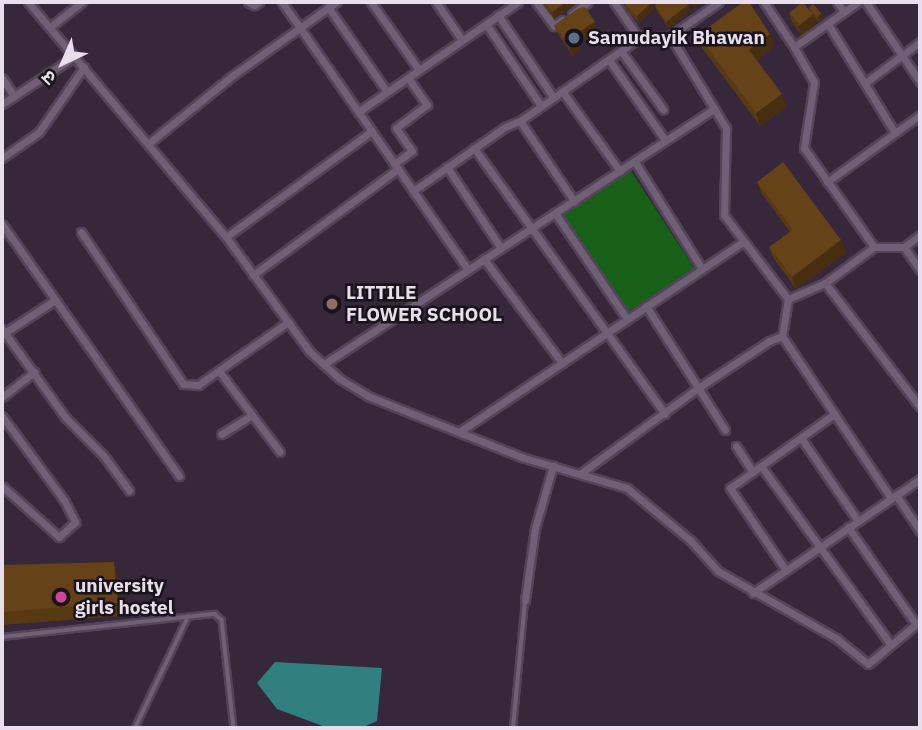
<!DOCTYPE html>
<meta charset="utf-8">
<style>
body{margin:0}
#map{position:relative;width:922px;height:730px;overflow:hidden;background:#36273b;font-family:"IBM Plex Sans","Noto Sans Devanagari",sans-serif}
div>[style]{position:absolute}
.green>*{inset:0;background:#186018;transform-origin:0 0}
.water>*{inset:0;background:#317f7f}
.roads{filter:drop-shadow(2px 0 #524557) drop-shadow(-2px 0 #524557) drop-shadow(0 2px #524557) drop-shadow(0 -2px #524557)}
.service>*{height:3.5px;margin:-1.75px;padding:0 1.75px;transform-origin:1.75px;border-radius:1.75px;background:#705f76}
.minor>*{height:7px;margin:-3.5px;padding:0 3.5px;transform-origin:3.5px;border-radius:3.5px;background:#705f76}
.wall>*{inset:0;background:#573914}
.shaded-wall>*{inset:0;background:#472e10}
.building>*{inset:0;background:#654217;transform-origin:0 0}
.dots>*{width:19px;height:19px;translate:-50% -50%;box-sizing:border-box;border:4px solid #19131c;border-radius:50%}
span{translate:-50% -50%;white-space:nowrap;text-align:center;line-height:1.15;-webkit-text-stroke:5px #19131c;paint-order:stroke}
.poi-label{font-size:19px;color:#e9dfec;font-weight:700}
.left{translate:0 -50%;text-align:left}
.frame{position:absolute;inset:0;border:4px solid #e9dfec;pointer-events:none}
.north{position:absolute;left:28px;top:28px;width:70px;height:70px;-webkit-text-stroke:5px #19131c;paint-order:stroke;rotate:224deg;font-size:19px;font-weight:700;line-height:28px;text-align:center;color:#e9dfec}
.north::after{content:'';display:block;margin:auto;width:24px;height:32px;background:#e9dfec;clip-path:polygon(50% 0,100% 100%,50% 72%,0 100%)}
</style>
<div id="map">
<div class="green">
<div style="left:629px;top:168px;width:120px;height:83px;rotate:57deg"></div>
</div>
<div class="water">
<div style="clip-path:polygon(275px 662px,382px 668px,377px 721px,361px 728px,328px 728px,277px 709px,257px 683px)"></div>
</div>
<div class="roads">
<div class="service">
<div style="left:2px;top:637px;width:214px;rotate:-6.2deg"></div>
<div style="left:215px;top:614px;width:9px;rotate:41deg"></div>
<div style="left:222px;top:620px;width:109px;rotate:83.7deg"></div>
<div style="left:135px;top:728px;width:123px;rotate:-64.5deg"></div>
<div style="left:513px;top:728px;width:128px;rotate:-84.6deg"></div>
</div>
<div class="minor">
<div style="left:28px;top:2px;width:307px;rotate:49.9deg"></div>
<div style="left:226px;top:237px;width:141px;rotate:53.9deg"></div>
<div style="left:309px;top:351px;width:42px;rotate:42.1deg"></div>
<div style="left:340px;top:379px;width:33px;rotate:31deg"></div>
<div style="left:368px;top:396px;width:165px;rotate:21.7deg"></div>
<div style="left:521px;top:457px;width:110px;rotate:16.3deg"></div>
<div style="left:627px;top:488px;width:83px;rotate:39.6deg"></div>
<div style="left:691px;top:541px;width:40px;rotate:48deg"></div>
<div style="left:718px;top:571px;width:136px;rotate:29.6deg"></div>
<div style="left:836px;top:638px;width:41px;rotate:39.1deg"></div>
<div style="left:868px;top:664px;width:67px;rotate:-39.6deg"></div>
<div style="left:248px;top:2px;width:7px;rotate:27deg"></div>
<div style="left:254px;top:5px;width:6px;rotate:-31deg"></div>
<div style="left:282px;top:2px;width:326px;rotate:55.2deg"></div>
<div style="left:371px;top:2px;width:83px;rotate:54.8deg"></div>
<div style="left:436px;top:2px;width:46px;rotate:55.6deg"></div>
<div style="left:536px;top:2px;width:30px;rotate:53deg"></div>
<div style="left:554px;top:26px;width:10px;rotate:-37deg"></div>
<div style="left:614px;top:2px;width:44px;rotate:55.2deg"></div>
<div style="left:639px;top:38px;width:31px;rotate:-4deg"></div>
<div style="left:719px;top:2px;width:60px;rotate:145.2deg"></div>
<div style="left:670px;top:36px;width:108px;rotate:58.7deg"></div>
<div style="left:726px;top:128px;width:87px;rotate:91.3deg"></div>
<div style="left:724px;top:215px;width:106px;rotate:52.7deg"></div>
<div style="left:788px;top:299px;width:37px;rotate:99deg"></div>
<div style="left:782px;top:336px;width:195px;rotate:56.1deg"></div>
<div style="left:764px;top:2px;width:54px;rotate:56.3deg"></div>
<div style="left:794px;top:47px;width:78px;rotate:-35.1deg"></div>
<div style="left:837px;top:2px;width:12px;rotate:55deg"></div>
<div style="left:866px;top:2px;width:97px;rotate:56deg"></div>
<div style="left:328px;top:7px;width:103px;rotate:55.2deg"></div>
<div style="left:572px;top:14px;width:20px;rotate:-37deg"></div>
<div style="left:498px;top:15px;width:99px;rotate:56.1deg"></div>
<div style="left:486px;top:24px;width:99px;rotate:56.1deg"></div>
<div style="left:828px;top:24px;width:128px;rotate:58.4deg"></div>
<div style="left:50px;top:27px;width:41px;rotate:-38deg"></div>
<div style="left:794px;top:47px;width:40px;rotate:60.3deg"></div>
<div style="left:814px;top:82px;width:67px;rotate:98.6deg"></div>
<div style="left:804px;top:148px;width:121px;rotate:54.7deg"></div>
<div style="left:874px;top:247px;width:30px"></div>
<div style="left:904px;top:247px;width:20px;rotate:-37deg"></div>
<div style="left:621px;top:51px;width:72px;rotate:54.1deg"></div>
<div style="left:609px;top:60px;width:98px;rotate:55deg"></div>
<div style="left:2px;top:78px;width:22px;rotate:56deg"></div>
<div style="left:865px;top:83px;width:69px;rotate:-36.7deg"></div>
<div style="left:562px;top:91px;width:99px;rotate:54.1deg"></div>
<div style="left:2px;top:104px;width:87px;rotate:-33.3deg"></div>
<div style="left:358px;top:112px;width:194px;rotate:-34.5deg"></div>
<div style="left:520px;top:121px;width:97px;rotate:56deg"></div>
<div style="left:149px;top:143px;width:107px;rotate:-38.9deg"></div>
<div style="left:232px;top:76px;width:128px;rotate:-35.4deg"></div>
<div style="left:474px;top:148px;width:327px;rotate:54.3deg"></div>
<div style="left:2px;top:158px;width:45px;rotate:-35.1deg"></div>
<div style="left:39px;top:132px;width:79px;rotate:-55.3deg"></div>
<div style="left:635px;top:162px;width:126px;rotate:57.9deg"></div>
<div style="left:394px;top:164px;width:22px;rotate:-36deg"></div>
<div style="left:412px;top:151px;width:28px;rotate:-125deg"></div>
<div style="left:396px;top:128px;width:39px;rotate:-37deg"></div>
<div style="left:427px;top:105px;width:33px;rotate:-125deg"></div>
<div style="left:447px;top:167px;width:97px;rotate:56.3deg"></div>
<div style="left:827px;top:182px;width:115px;rotate:-35.8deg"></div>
<div style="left:413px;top:191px;width:112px;rotate:-34.8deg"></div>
<div style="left:505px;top:127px;width:16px;rotate:-22deg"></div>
<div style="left:520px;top:121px;width:145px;rotate:-34.9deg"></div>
<div style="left:555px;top:213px;width:128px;rotate:55.8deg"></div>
<div style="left:2px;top:224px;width:308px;rotate:54.9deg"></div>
<div style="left:81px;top:232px;width:183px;rotate:56.1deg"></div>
<div style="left:183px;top:384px;width:15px;rotate:4deg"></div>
<div style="left:198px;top:385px;width:110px;rotate:-35deg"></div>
<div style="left:226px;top:237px;width:180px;rotate:-36deg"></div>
<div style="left:874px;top:247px;width:61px;rotate:143.7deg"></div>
<div style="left:825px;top:283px;width:156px;rotate:52.5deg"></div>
<div style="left:904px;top:247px;width:28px;rotate:55deg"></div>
<div style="left:253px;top:275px;width:180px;rotate:-36.2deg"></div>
<div style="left:788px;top:299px;width:40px;rotate:-23.4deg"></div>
<div style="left:646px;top:306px;width:147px;rotate:57.5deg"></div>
<div style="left:2px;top:329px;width:108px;rotate:54.4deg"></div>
<div style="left:65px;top:417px;width:54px;rotate:45deg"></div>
<div style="left:103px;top:455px;width:44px;rotate:53.4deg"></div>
<div style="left:3px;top:334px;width:62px;rotate:-33.2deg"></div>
<div style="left:562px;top:363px;width:219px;rotate:-33.8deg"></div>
<div style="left:324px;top:364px;width:466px;rotate:-33.2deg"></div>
<div style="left:219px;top:371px;width:55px;rotate:53.1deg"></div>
<div style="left:252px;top:415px;width:36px;rotate:148deg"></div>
<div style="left:2px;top:397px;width:41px;rotate:-38deg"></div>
<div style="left:252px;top:415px;width:46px;rotate:52.9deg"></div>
<div style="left:2px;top:416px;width:104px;rotate:53.6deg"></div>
<div style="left:64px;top:500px;width:25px;rotate:63deg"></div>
<div style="left:75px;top:522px;width:22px;rotate:137deg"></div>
<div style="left:59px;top:537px;width:76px;rotate:-138.2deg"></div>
<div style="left:459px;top:432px;width:124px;rotate:-33.8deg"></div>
<div style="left:562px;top:363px;width:130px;rotate:-126.9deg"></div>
<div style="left:801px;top:438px;width:101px;rotate:55.5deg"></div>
<div style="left:736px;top:446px;width:31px;rotate:57deg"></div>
<div style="left:761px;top:466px;width:221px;rotate:54deg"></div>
<div style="left:581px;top:473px;width:145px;rotate:-36deg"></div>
<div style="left:698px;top:388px;width:85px;rotate:-33.5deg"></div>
<div style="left:769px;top:341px;width:14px;rotate:-21deg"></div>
<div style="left:896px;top:495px;width:43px;rotate:56.3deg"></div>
<div style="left:848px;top:527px;width:118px;rotate:55deg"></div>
<div style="left:785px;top:569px;width:98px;rotate:-124.2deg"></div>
<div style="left:730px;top:488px;width:128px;rotate:-35.4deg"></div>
<div style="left:753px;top:593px;width:202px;rotate:-34.3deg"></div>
<div style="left:525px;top:600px;width:73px;rotate:-82.1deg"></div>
<div style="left:535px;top:528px;width:65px;rotate:-73.8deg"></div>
</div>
</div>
<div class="wall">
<div style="clip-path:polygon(542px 2px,578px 2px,554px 19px)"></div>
<div style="clip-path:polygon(624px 3px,654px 8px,639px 23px,626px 10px)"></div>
<div style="clip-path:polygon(655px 5px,691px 10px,669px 28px,657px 11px)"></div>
<div style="clip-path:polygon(809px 8px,821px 13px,823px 20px,819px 23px,813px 16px,816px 25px,801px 35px,792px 22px,789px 12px,811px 12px)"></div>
<div style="clip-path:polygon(554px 25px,598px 31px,582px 42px,579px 46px,580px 51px,573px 56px,558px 34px)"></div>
<div style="clip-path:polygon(698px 35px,774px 46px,757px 60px,787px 107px,760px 126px,702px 48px)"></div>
<div style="clip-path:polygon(757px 182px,846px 253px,796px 289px,774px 259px,769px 247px,790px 232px,762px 194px)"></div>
<div style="clip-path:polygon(2px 565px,118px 574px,122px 616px,2px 625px)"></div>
</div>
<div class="shaded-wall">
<div style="clip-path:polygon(567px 2px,578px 2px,554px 19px,552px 12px)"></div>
<div style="clip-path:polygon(652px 2px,654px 8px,639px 23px,637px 16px)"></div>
<div style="clip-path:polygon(691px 2px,703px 2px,693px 8px)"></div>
<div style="clip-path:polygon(689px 4px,691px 10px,669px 28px,666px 22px)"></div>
<div style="clip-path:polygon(821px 13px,823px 20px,819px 23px,817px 17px)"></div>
<div style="clip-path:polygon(813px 15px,816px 25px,801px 35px,798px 26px)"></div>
<div style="clip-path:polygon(595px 22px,598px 31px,582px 42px,579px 46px,580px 51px,573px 56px,569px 46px,574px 38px,579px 32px)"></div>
<div style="clip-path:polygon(770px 34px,774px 46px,754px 62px,749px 50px)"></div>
<div style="clip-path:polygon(782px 94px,787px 107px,760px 126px,756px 113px)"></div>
<div style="clip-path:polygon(841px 240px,846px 253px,796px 289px,792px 277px)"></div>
<div style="clip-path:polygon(114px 562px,118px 574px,122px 616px,118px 603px)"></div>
</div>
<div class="building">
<div style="clip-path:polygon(544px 2px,567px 2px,552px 12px)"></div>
<div style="clip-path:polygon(627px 2px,652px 2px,637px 16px,624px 3px)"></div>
<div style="clip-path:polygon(659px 2px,688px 2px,689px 4px,666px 22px,655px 5px)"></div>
<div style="clip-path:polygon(743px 2px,749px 2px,770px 34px,749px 50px,782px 94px,756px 113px,698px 35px)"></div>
<div style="left:803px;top:2px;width:16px;height:17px;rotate:52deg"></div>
<div style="left:813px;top:4px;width:12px;height:6px;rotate:48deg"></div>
<div style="clip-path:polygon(585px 7px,595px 22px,579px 32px,574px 38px,577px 42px,569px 46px,554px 25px,579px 8px)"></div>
<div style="clip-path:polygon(783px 162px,841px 240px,792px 277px,769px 247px,793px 230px,757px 182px)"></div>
<div style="clip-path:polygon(114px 562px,118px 603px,2px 612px,2px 565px)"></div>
</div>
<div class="dots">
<div style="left:574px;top:38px;background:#5c6f8a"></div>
<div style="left:332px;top:304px;background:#8d6e63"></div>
<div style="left:61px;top:597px;background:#d1479c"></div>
</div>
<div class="poi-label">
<span class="left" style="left:588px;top:38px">Samudayik Bhawan</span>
<span class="left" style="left:346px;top:304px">LITTILE<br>FLOWER SCHOOL</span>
<span class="left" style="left:75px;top:597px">university<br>girls hostel</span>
</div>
<div class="frame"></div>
<div class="north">उ</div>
</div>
